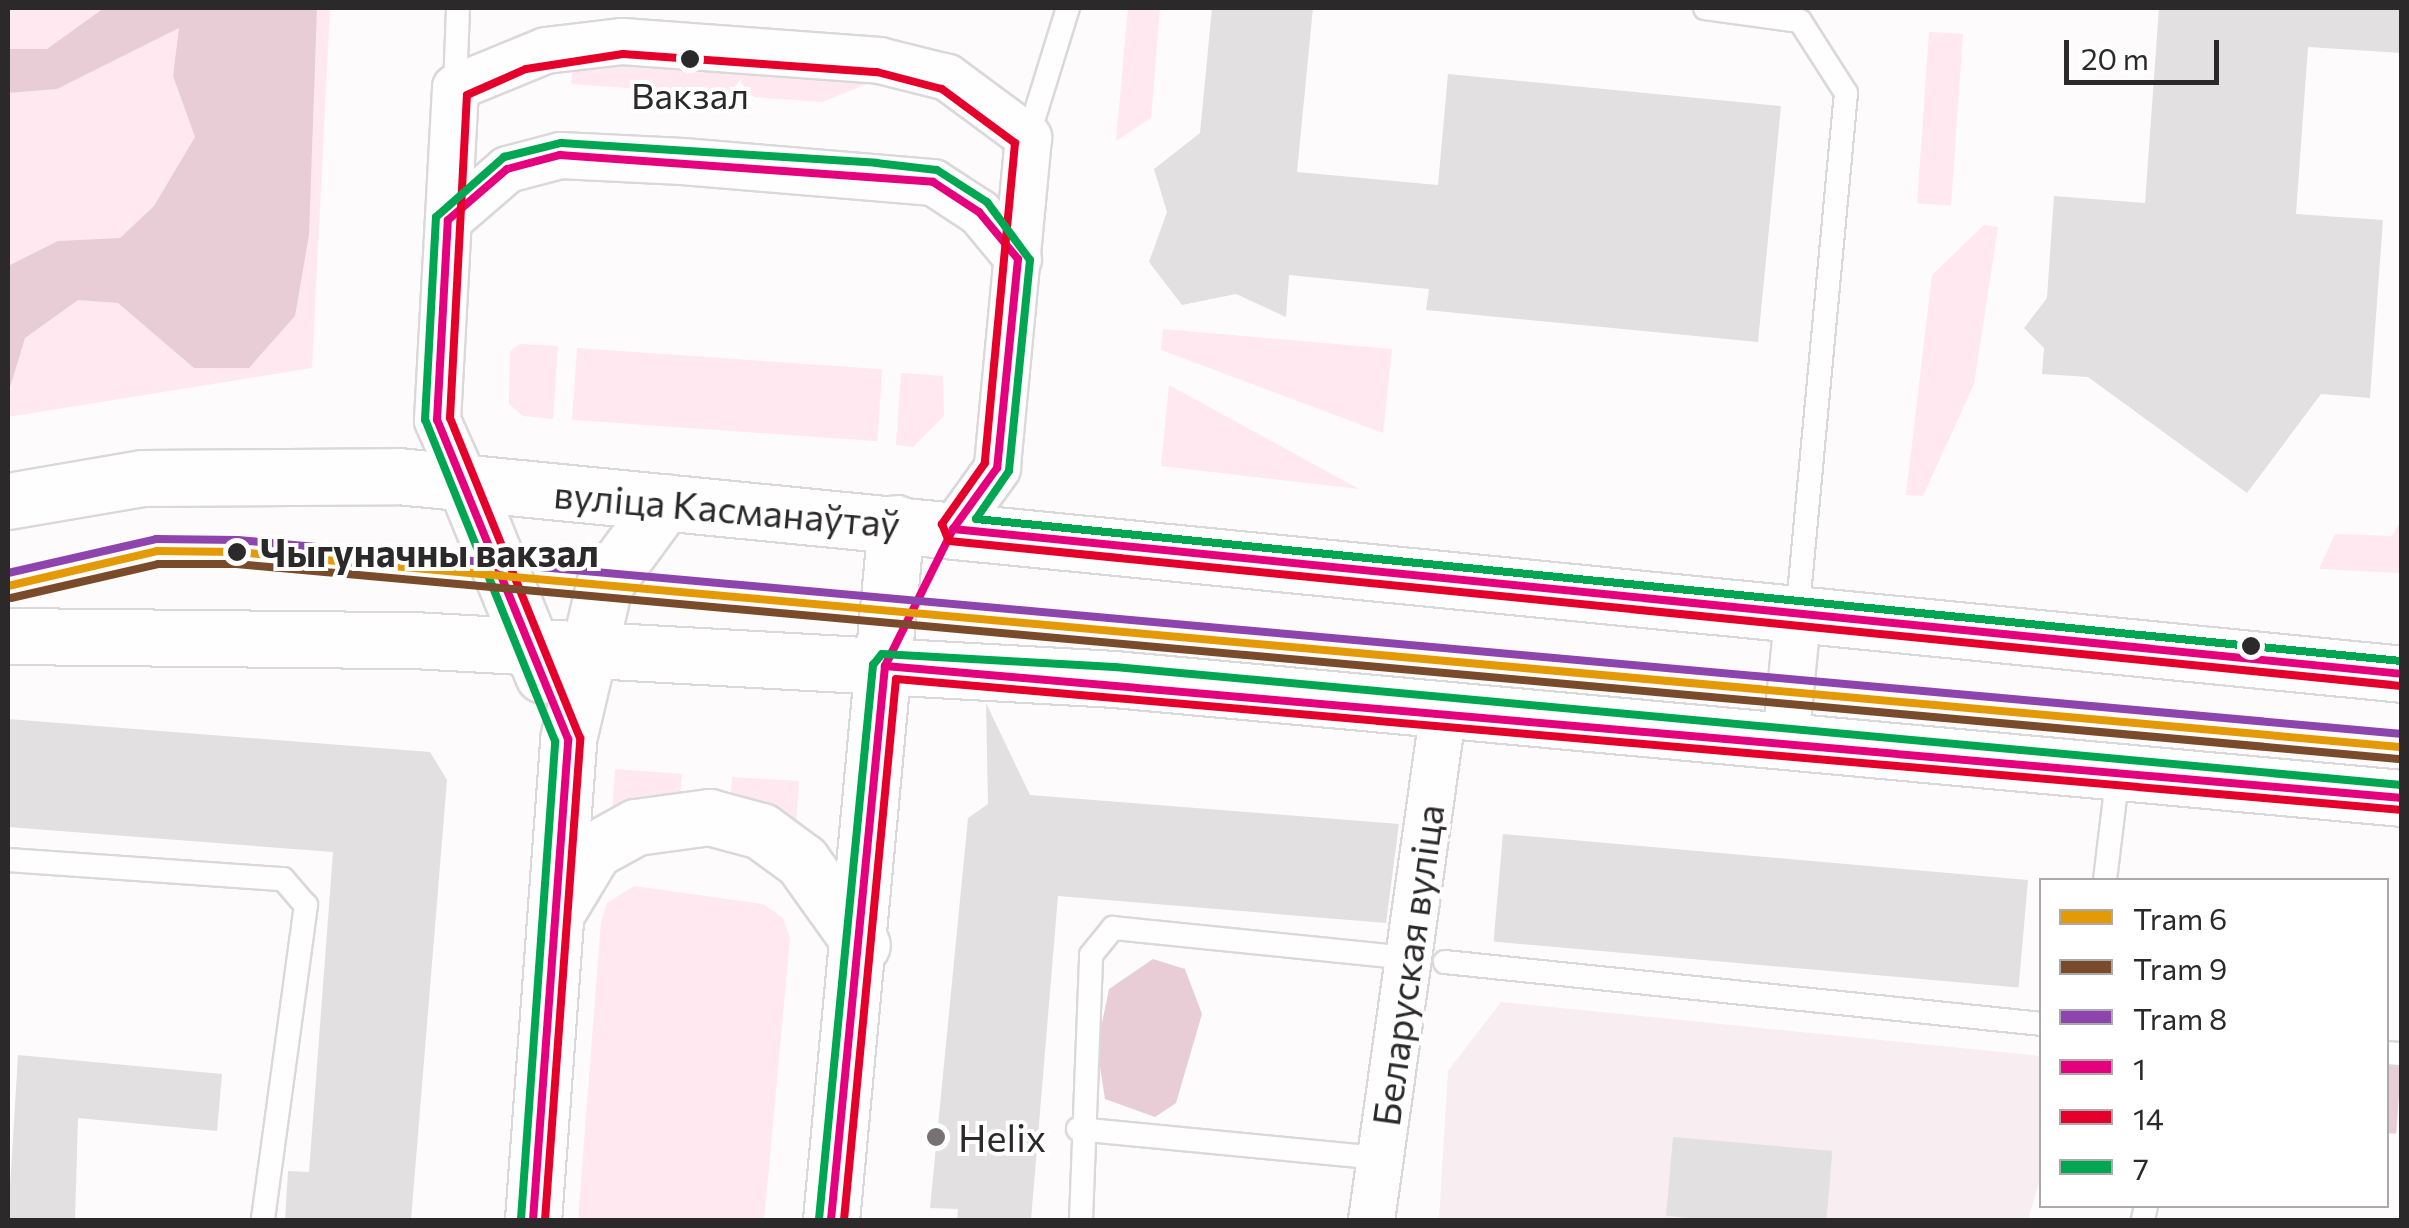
<!DOCTYPE html>
<meta charset="utf-8">
<style>
body{margin:0}
#map{position:relative;width:2409px;height:1228px;overflow:hidden;background:#fefbfc;font-family:Commissioner,sans-serif}
div>[style]{position:absolute}
.built>*{inset:0;background:#f8edf1}
.green>*{inset:0;background:#ffe8f0;transform-origin:0 0}
.forest>*{inset:0;background:#e8cdd7;transform-origin:0 0}
.building>*{inset:0;background:#e2e0e0;transform-origin:0 0}
.roads{filter:drop-shadow(2px 0 #dbd8d9) drop-shadow(-2px 0 #dbd8d9) drop-shadow(0 2px #dbd8d9) drop-shadow(0 -2px #dbd8d9)}
.service>*{height:22px;margin:-11px;padding:0 11px;transform-origin:11px;border-radius:11px;background:#fffeff}
.minor>*{height:45px;margin:-22.5px;padding:0 22.5px;transform-origin:22.5px;border-radius:22.5px;background:#fffeff}
.primary>*{height:55px;margin:-27.5px;padding:0 27.5px;transform-origin:27.5px;border-radius:27.5px;background:#fffeff}
.bus-1>*{height:8px;margin:-4px;padding:0 4px;transform-origin:4px;border-radius:4px;background:#e5007d}
.bus-2>*{height:8px;margin:-4px;padding:0 4px;transform-origin:4px;border-radius:4px;background:#e4002b}
.bus-3>*{height:8px;margin:-4px;padding:0 4px;transform-origin:4px;border-radius:4px;background:#00a651}
.tram-1>*{height:8px;margin:-4px;padding:0 4px;transform-origin:4px;border-radius:4px;background:#e39a04}
.tram-2>*{height:8px;margin:-4px;padding:0 4px;transform-origin:4px;border-radius:4px;background:#7a4b2a}
.tram-3>*{height:8px;margin:-4px;padding:0 4px;transform-origin:4px;border-radius:4px;background:#8e44ad}
.dots>*{width:28px;height:28px;translate:-50% -50%;box-sizing:border-box;border:5px solid #fff;border-radius:50%}
span{translate:-50% -50%;white-space:nowrap;text-align:center;line-height:1.15;-webkit-text-stroke:8px #fff;paint-order:stroke}
.bus-label{font-size:36px;color:#2c292a}
.street-label{font-size:38px;color:#2c292a}
.stop-label{font-size:38px;color:#2c292a;font-weight:700}
.left{translate:0 -50%;text-align:left}
.poi-label{font-size:38px;color:#2c292a}
.frame{position:absolute;inset:0;border:10px solid #2c292a;pointer-events:none}
.legend{position:absolute;left:2039px;top:878px;width:350px;height:330px;box-sizing:border-box;background:#fff;border:2px solid #aba9aa;margin:0;padding:12px 18px;list-style:none;font-size:30px;color:#2c292a}
.legend li{display:flex;align-items:center;gap:20px;height:50px}
.legend b{width:50px;border:2px solid #aba9aa}
.scale{position:absolute;left:2064px;top:40px;width:155px;height:45px;box-sizing:border-box;border:5px solid #2c292a;border-top:0;padding-left:12px;font-size:30px;line-height:35px;white-space:nowrap;color:#2c292a;-webkit-text-stroke:8px #fff;paint-order:stroke}
</style>
<div id="map">
<div class="built">
<div style="clip-path:polygon(1501px 1002px,2041px 1056px,2041px 1176px,2028px 1220px,1439px 1220px,1448px 1071px)"></div>
</div>
<div class="green">
<div style="clip-path:polygon(8px 8px,330px 8px,312px 368px,8px 417px)"></div>
<div style="clip-path:polygon(1128px 8px,1160px 8px,1151px 118px,1116px 141px)"></div>
<div style="left:1963px;top:34px;width:172px;height:34px;rotate:94deg"></div>
<div style="clip-path:polygon(599px 60px,877px 80px,822px 102px,571px 84px,573px 66px)"></div>
<div style="clip-path:polygon(1984px 225px,1998px 227px,1974px 384px,1923px 496px,1906px 495px,1932px 275px)"></div>
<div style="clip-path:polygon(1163px 329px,1392px 349px,1383px 433px,1161px 350px)"></div>
<div style="clip-path:polygon(520px 344px,558px 346px,553px 419px,523px 416px,509px 404px,510px 351px)"></div>
<div style="left:577px;top:348px;width:306px;height:72px;rotate:4deg"></div>
<div style="clip-path:polygon(901px 373px,943px 376px,944px 416px,913px 447px,896px 445px)"></div>
<div style="clip-path:polygon(1169px 385px,1359px 489px,1161px 466px)"></div>
<div style="clip-path:polygon(2401px 520px,2401px 573px,2319px 569px,2335px 534px,2392px 536px)"></div>
<div style="clip-path:polygon(615px 769px,682px 774px,679px 802px,612px 816px)"></div>
<div style="clip-path:polygon(732px 777px,799px 781px,796px 828px,730px 806px)"></div>
<div style="clip-path:polygon(634px 886px,763px 904px,783px 918px,790px 938px,764px 1220px,578px 1220px,601px 922px,607px 903px)"></div>
</div>
<div class="forest">
<div style="clip-path:polygon(104px 8px,317px 8px,309px 235px,295px 316px,249px 368px,194px 368px,118px 303px,78px 300px,25px 338px,8px 394px,8px 266px,58px 241px,120px 238px,154px 206px,195px 137px,173px 76px,179px 28px,57px 89px,8px 93px,8px 49px,47px 49px)"></div>
<div style="clip-path:polygon(1153px 959px,1185px 969px,1202px 1014px,1176px 1103px,1155px 1117px,1105px 1099px,1097px 1047px,1109px 989px)"></div>
<div style="left:2387px;top:1065px;width:14px;height:68px;rotate:4deg"></div>
</div>
<div class="building">
<div style="clip-path:polygon(1212px 8px,1313px 8px,1297px 172px,1438px 185px,1448px 74px,1781px 106px,1758px 342px,1426px 310px,1429px 289px,1289px 275px,1286px 317px,1236px 294px,1182px 305px,1149px 262px,1167px 212px,1154px 169px,1200px 133px)"></div>
<div style="clip-path:polygon(2159px 8px,2402px 8px,2402px 53px,2308px 47px,2296px 214px,2383px 220px,2370px 398px,2321px 394px,2247px 493px,2088px 377px,2042px 374px,2044px 348px,2024px 328px,2047px 298px,2054px 196px,2145px 203px)"></div>
<div style="clip-path:polygon(986px 703px,1030px 795px,1399px 824px,1386px 923px,1058px 896px,1031px 1220px,957px 1220px,958px 1209px,930px 1208px,968px 818px,988px 804px)"></div>
<div style="clip-path:polygon(8px 719px,430px 752px,447px 780px,411px 1220px,285px 1220px,288px 1171px,309px 1172px,333px 852px,8px 827px)"></div>
<div style="left:1503px;top:834px;width:527px;height:108px;rotate:5deg"></div>
<div style="clip-path:polygon(18px 1055px,222px 1074px,217px 1131px,78px 1118px,75px 1220px,8px 1220px)"></div>
<div style="left:1673px;top:1137px;width:160px;height:79px;rotate:5deg"></div>
</div>
<div class="roads">
<div class="service">
<div style="left:1705px;top:8px;width:96px;rotate:7.8deg"></div>
<div style="left:1800px;top:21px;width:85px;rotate:57.4deg"></div>
<div style="left:1846px;top:93px;width:525px;rotate:95.35deg"></div>
<div style="left:455px;top:87px;width:79px;rotate:-87.8deg"></div>
<div style="left:1028px;top:137px;width:135px;rotate:-72.8deg"></div>
<div style="left:8px;top:860px;width:276px;rotate:4deg"></div>
<div style="left:283px;top:879px;width:35px;rotate:49deg"></div>
<div style="left:306px;top:905px;width:318px;rotate:97.8deg"></div>
<div style="left:2105px;top:880px;width:109px;rotate:-83.1deg"></div>
<div style="left:1445px;top:962px;width:600px;rotate:5.93deg"></div>
<div style="left:2386px;top:1053px;width:16px;rotate:4deg"></div>
<div style="left:1078px;top:1129px;width:303px;rotate:5.5deg"></div>
<div style="left:1081px;top:1220px;width:265px;rotate:-87.8deg"></div>
<div style="left:1091px;top:955px;width:35px;rotate:-51deg"></div>
<div style="left:1113px;top:928px;width:297px;rotate:5.8deg"></div>
<div style="left:2143px;top:1220px;width:14px;rotate:-78deg"></div>
</div>
<div class="minor">
<div style="left:448px;top:220px;width:78px;rotate:-40.8deg"></div>
<div style="left:507px;top:169px;width:55px;rotate:-14.8deg"></div>
<div style="left:560px;top:155px;width:122px;rotate:2.8deg"></div>
<div style="left:682px;top:161px;width:252px;rotate:4.8deg"></div>
<div style="left:933px;top:182px;width:55px;rotate:33.1deg"></div>
<div style="left:979px;top:212px;width:61px;rotate:50.3deg"></div>
<div style="left:465px;top:483px;width:69px;rotate:-114deg"></div>
<div style="left:437px;top:420px;width:333px;rotate:-86.9deg"></div>
<div style="left:455px;top:87px;width:97px;rotate:-22.3deg"></div>
<div style="left:545px;top:50px;width:78px;rotate:-6.7deg"></div>
<div style="left:622px;top:41px;width:258px;rotate:4.2deg"></div>
<div style="left:879px;top:60px;width:70px;rotate:14deg"></div>
<div style="left:947px;top:77px;width:101px;rotate:36.5deg"></div>
<div style="left:1028px;top:137px;width:332px;rotate:95.4deg"></div>
<div style="left:997px;top:468px;width:75px;rotate:125.8deg"></div>
<div style="left:1785px;top:741px;width:123px;rotate:-84.4deg"></div>
<div style="left:1371px;top:1220px;width:516px;rotate:-81.98deg"></div>
</div>
<div class="primary">
<div style="left:465px;top:483px;width:207px;rotate:67.9deg"></div>
<div style="left:8px;top:501px;width:137px;rotate:-9.7deg"></div>
<div style="left:143px;top:478px;width:255px;rotate:-0.4deg"></div>
<div style="left:398px;top:476px;width:2014px;rotate:5.64deg"></div>
<div style="left:8px;top:636px;width:405px;rotate:0.6deg"></div>
<div style="left:413px;top:640px;width:702px;rotate:3.18deg"></div>
<div style="left:1114px;top:679px;width:1293px;rotate:5.28deg"></div>
<div style="left:559px;top:908px;width:68px;rotate:-58.9deg"></div>
<div style="left:594px;top:850px;width:48px;rotate:-28.7deg"></div>
<div style="left:636px;top:827px;width:74px;rotate:-7.8deg"></div>
<div style="left:709px;top:817px;width:54px;rotate:15.1deg"></div>
<div style="left:761px;top:831px;width:51px;rotate:36.2deg"></div>
<div style="left:802px;top:861px;width:103px;rotate:54.5deg"></div>
<div style="left:533px;top:1220px;width:482px;rotate:-85.8deg"></div>
<div style="left:568px;top:739px;width:158px;rotate:-76.8deg"></div>
<div style="left:604px;top:585px;width:103px;rotate:-53.7deg"></div>
<div style="left:831px;top:1220px;width:700px;rotate:-84.67deg"></div>
</div>
</div>
<div class="bus-1">
<div style="left:953px;top:529px;width:1456px;rotate:5.71deg"></div>
<div style="left:885px;top:666px;width:1523px;rotate:4.97deg"></div>
<div style="left:533px;top:1220px;width:482px;rotate:-85.8deg"></div>
<div style="left:568px;top:739px;width:345px;rotate:-112.3deg"></div>
<div style="left:437px;top:420px;width:200px;rotate:-86.9deg"></div>
<div style="left:448px;top:220px;width:78px;rotate:-40.8deg"></div>
<div style="left:507px;top:169px;width:55px;rotate:-14.8deg"></div>
<div style="left:560px;top:155px;width:374px;rotate:4.1deg"></div>
<div style="left:933px;top:182px;width:55px;rotate:33.1deg"></div>
<div style="left:979px;top:212px;width:61px;rotate:50.3deg"></div>
<div style="left:1018px;top:259px;width:210px;rotate:95.7deg"></div>
<div style="left:997px;top:468px;width:75px;rotate:125.8deg"></div>
<div style="left:953px;top:529px;width:153px;rotate:116.4deg"></div>
<div style="left:885px;top:666px;width:557px;rotate:95.57deg"></div>
</div>
<div class="bus-2">
<div style="left:545px;top:1220px;width:483px;rotate:-85.8deg"></div>
<div style="left:580px;top:738px;width:345px;rotate:-112.1deg"></div>
<div style="left:450px;top:418px;width:323px;rotate:-87deg"></div>
<div style="left:467px;top:95px;width:64px;rotate:-23.8deg"></div>
<div style="left:526px;top:69px;width:98px;rotate:-8.8deg"></div>
<div style="left:623px;top:54px;width:255px;rotate:4.1deg"></div>
<div style="left:877px;top:72px;width:67px;rotate:14.7deg"></div>
<div style="left:942px;top:89px;width:91px;rotate:36.5deg"></div>
<div style="left:1015px;top:143px;width:321px;rotate:95.4deg"></div>
<div style="left:985px;top:463px;width:75px;rotate:125.2deg"></div>
<div style="left:942px;top:524px;width:18px;rotate:68deg"></div>
<div style="left:949px;top:541px;width:1459px;rotate:5.7deg"></div>
<div style="left:844px;top:1220px;width:543px;rotate:-84.51deg"></div>
<div style="left:896px;top:679px;width:1511px;rotate:4.97deg"></div>
</div>
<div class="bus-3">
<div style="left:521px;top:1219px;width:479px;rotate:-85.9deg"></div>
<div style="left:555px;top:741px;width:346px;rotate:-112deg"></div>
<div style="left:425px;top:420px;width:203px;rotate:-86.9deg"></div>
<div style="left:436px;top:217px;width:91px;rotate:-41.4deg"></div>
<div style="left:504px;top:157px;width:59px;rotate:-13.8deg"></div>
<div style="left:561px;top:143px;width:316px;rotate:3.6deg"></div>
<div style="left:876px;top:163px;width:61px;rotate:6.5deg"></div>
<div style="left:937px;top:170px;width:59px;rotate:32.6deg"></div>
<div style="left:987px;top:202px;width:72px;rotate:53.4deg"></div>
<div style="left:1030px;top:260px;width:212px;rotate:95.7deg"></div>
<div style="left:1009px;top:471px;width:58px;rotate:124.5deg"></div>
<div style="left:976px;top:519px;width:1433px;rotate:5.69deg"></div>
<div style="left:819px;top:1219px;width:557px;rotate:-84.43deg"></div>
<div style="left:873px;top:665px;width:14px;rotate:-51deg"></div>
<div style="left:882px;top:654px;width:233px;rotate:3.2deg"></div>
<div style="left:1115px;top:667px;width:1292px;rotate:5.24deg"></div>
</div>
<div class="tram-1">
<div style="left:8px;top:586px;width:153px;rotate:-13.2deg"></div>
<div style="left:157px;top:551px;width:80px;rotate:0.7deg"></div>
<div style="left:237px;top:552px;width:2174px;rotate:5.15deg"></div>
</div>
<div class="tram-2">
<div style="left:11px;top:598px;width:151px;rotate:-13deg"></div>
<div style="left:158px;top:564px;width:78px"></div>
<div style="left:236px;top:564px;width:2174px;rotate:5.15deg"></div>
</div>
<div class="tram-3">
<div style="left:8px;top:573px;width:152px;rotate:-12.9deg"></div>
<div style="left:156px;top:539px;width:82px;rotate:0.7deg"></div>
<div style="left:238px;top:540px;width:2173px;rotate:5.12deg"></div>
</div>
<div class="dots">
<div style="left:690px;top:59px;background:#2c292a"></div>
<div style="left:237px;top:552px;background:#2c292a"></div>
<div style="left:2251px;top:646px;background:#2c292a"></div>
<div style="left:936px;top:1137px;background:#767274"></div>
</div>
<div class="bus-label">
<span style="left:690px;top:95px">Вакзал</span>
</div>
<div class="street-label">
<span style="left:727px;top:508px;rotate:5deg">вуліца Касманаўтаў</span>
<span style="left:1407px;top:965px;rotate:-82deg">Беларуская вуліца</span>
</div>
<div class="stop-label">
<span class="left" style="left:260px;top:552px">Чыгуначны вакзал</span>
</div>
<div class="poi-label">
<span class="left" style="left:958px;top:1137px">Helix</span>
</div>
<div class="frame"></div>
<ul class="legend">
<li><b style="height:12px;background:#e39a04"></b>Tram 6</li>
<li><b style="height:12px;background:#7a4b2a"></b>Tram 9</li>
<li><b style="height:12px;background:#8e44ad"></b>Tram 8</li>
<li><b style="height:12px;background:#e5007d"></b>1</li>
<li><b style="height:12px;background:#e4002b"></b>14</li>
<li><b style="height:12px;background:#00a651"></b>7</li>
</ul>
<div class="scale">20 m</div>
</div>
